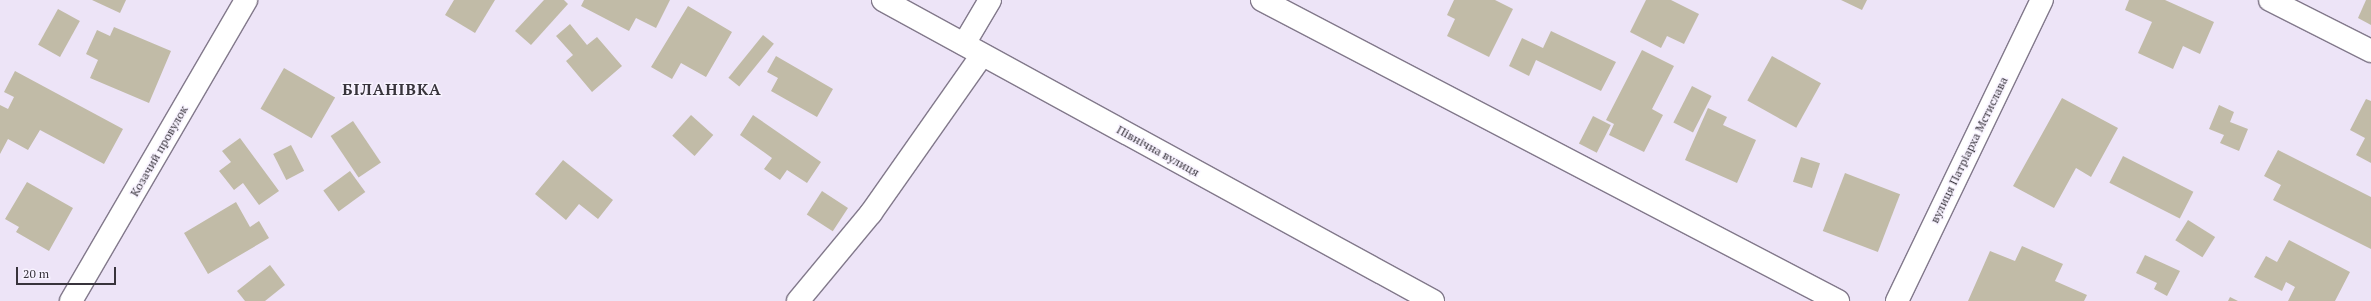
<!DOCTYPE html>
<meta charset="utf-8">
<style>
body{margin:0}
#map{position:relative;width:2371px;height:301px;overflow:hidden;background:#ede4f7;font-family:"PT Serif",serif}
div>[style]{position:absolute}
.building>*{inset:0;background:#c1bba7;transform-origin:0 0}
.roads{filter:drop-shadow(1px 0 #82798b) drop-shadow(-1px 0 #82798b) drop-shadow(0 1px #82798b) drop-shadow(0 -1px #82798b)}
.minor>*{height:22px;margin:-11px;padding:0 11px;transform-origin:11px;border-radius:11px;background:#fff}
span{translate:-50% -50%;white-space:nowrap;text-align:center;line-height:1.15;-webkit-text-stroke:3px #f8f3ff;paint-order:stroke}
.street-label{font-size:12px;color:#38343c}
.district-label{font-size:16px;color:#38343c;font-weight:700;letter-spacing:1px}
.scale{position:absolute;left:16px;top:267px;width:100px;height:18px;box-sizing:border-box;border:2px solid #38343c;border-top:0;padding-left:5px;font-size:12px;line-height:14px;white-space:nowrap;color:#38343c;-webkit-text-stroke:3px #f8f3ff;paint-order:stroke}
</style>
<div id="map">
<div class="building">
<div style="clip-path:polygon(92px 0,126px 0,120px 13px)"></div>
<div style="clip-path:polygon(454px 0,495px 0,475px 33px,445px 15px)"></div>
<div style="clip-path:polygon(544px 0,564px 0,568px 4px,531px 45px,515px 31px)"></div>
<div style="clip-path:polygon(584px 0,670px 0,656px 28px,636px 18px,629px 31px,581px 6px)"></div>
<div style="clip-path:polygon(1454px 0,1495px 0,1513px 9px,1489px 57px,1447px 36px,1455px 19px,1447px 15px)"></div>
<div style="clip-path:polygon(1646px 0,1671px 0,1699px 14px,1684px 44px,1667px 36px,1661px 48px,1630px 32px)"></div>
<div style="clip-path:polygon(1841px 0,1867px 0,1862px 10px)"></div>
<div style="clip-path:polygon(2129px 0,2165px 0,2214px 22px,2200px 54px,2183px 46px,2173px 69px,2138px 53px,2152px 22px,2125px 10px)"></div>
<div style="clip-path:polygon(2366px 0,2371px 0,2371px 25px,2358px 18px)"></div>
<div style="clip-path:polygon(688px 6px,732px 32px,706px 77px,681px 63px,672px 79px,651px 67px)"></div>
<div style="left:58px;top:9px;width:25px;height:41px;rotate:29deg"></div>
<div style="clip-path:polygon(570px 24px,587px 45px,597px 37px,622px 66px,592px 92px,566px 61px,573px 55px,556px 36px)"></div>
<div style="clip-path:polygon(114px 27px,171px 51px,149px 103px,90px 78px,98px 60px,86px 54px,97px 30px,110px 36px)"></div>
<div style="clip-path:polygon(1551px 31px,1616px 62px,1601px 91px,1536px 60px,1529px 76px,1509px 66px,1522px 38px,1543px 48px)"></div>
<div style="left:763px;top:35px;width:14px;height:55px;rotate:39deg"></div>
<div style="clip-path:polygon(1642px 50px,1674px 66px,1652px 109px,1663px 115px,1644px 152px,1609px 135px,1614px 124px,1606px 120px)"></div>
<div style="clip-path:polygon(776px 56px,833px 89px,817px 117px,771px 91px,778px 78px,767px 72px)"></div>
<div style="left:1772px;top:56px;width:56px;height:51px;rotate:29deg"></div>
<div style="left:284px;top:68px;width:59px;height:47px;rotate:30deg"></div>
<div style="clip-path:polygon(15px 71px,123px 129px,104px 164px,40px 130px,28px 150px,8px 139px,0 154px,0 105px,8px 109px,14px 97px,4px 92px)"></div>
<div style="left:1692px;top:86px;width:22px;height:41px;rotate:27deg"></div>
<div style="clip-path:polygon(2062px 98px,2118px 128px,2091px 177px,2076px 168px,2054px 208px,2013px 186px)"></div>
<div style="clip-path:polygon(2366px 99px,2371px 101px,2371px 163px,2356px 155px,2365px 138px,2350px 130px)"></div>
<div style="clip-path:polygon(2219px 105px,2234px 112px,2230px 122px,2248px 129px,2239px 151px,2220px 143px,2224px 135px,2209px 129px)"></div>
<div style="clip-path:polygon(1708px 108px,1727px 117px,1723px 125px,1756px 140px,1737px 183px,1685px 160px)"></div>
<div style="left:691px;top:115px;width:30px;height:28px;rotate:42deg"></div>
<div style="clip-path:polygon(753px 115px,821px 162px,807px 183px,787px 170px,780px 180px,764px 169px,772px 158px,740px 135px)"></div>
<div style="left:1593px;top:116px;width:20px;height:31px;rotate:27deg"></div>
<div style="left:353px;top:121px;width:50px;height:27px;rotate:56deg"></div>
<div style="clip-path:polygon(240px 138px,279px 191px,259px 205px,243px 183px,234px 190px,219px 171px,231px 162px,222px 151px)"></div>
<div style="left:291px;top:145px;width:29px;height:20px;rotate:63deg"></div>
<div style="clip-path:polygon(2278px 150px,2371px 197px,2371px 249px,2273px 200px,2281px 185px,2264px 176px)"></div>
<div style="left:2123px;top:156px;width:79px;height:30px;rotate:27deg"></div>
<div style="left:1801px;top:157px;width:20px;height:26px;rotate:18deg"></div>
<div style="clip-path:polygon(563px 160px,613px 200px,598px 219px,579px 204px,566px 220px,535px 194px)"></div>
<div style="left:350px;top:171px;width:26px;height:33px;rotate:54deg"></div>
<div style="left:1845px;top:173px;width:59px;height:62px;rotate:21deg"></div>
<div style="clip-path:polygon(27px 182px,73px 208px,49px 251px,16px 232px,19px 227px,5px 219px)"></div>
<div style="left:822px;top:191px;width:31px;height:28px;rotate:33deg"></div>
<div style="clip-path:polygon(236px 202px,250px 227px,259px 221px,269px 238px,208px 274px,184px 233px)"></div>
<div style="left:2188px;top:220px;width:32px;height:24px;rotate:32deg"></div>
<div style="clip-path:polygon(2289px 240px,2350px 272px,2335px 301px,2288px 301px,2295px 287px,2286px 282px,2282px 291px,2254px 277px,2266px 256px,2277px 262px)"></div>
<div style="clip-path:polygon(2022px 246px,2063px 264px,2055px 281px,2087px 295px,2084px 301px,1968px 301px,1990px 251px,2015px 261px)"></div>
<div style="clip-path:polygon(2145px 255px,2180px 271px,2167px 296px,2154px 289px,2157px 283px,2136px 273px)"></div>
<div style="clip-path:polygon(270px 265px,285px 285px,265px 301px,245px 301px,237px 291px)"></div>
<div style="clip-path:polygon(2230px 297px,2238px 301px,2228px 301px)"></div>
</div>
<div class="roads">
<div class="minor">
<div style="left:883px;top:0;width:627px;rotate:28.69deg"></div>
<div style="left:1262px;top:0;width:650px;rotate:27.59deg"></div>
<div style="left:2270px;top:0;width:113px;rotate:26.8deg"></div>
<div style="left:964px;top:44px;width:51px;rotate:-59.4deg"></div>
<div style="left:71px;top:301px;width:348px;rotate:-59.8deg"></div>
<div style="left:798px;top:301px;width:114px;rotate:-50.3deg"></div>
<div style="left:871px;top:213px;width:193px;rotate:-54.9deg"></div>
<div style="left:1897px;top:301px;width:334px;rotate:-64.3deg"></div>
</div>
</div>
<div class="street-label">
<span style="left:1969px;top:150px;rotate:-64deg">вулиця Патріарха Мстислава</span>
<span style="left:159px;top:151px;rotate:-60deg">Козачий провулок</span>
<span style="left:1158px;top:151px;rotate:29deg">Північна вулиця</span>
</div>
<div class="district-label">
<span style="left:392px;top:89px">БІЛАНІВКА</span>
</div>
<div class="scale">20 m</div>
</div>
